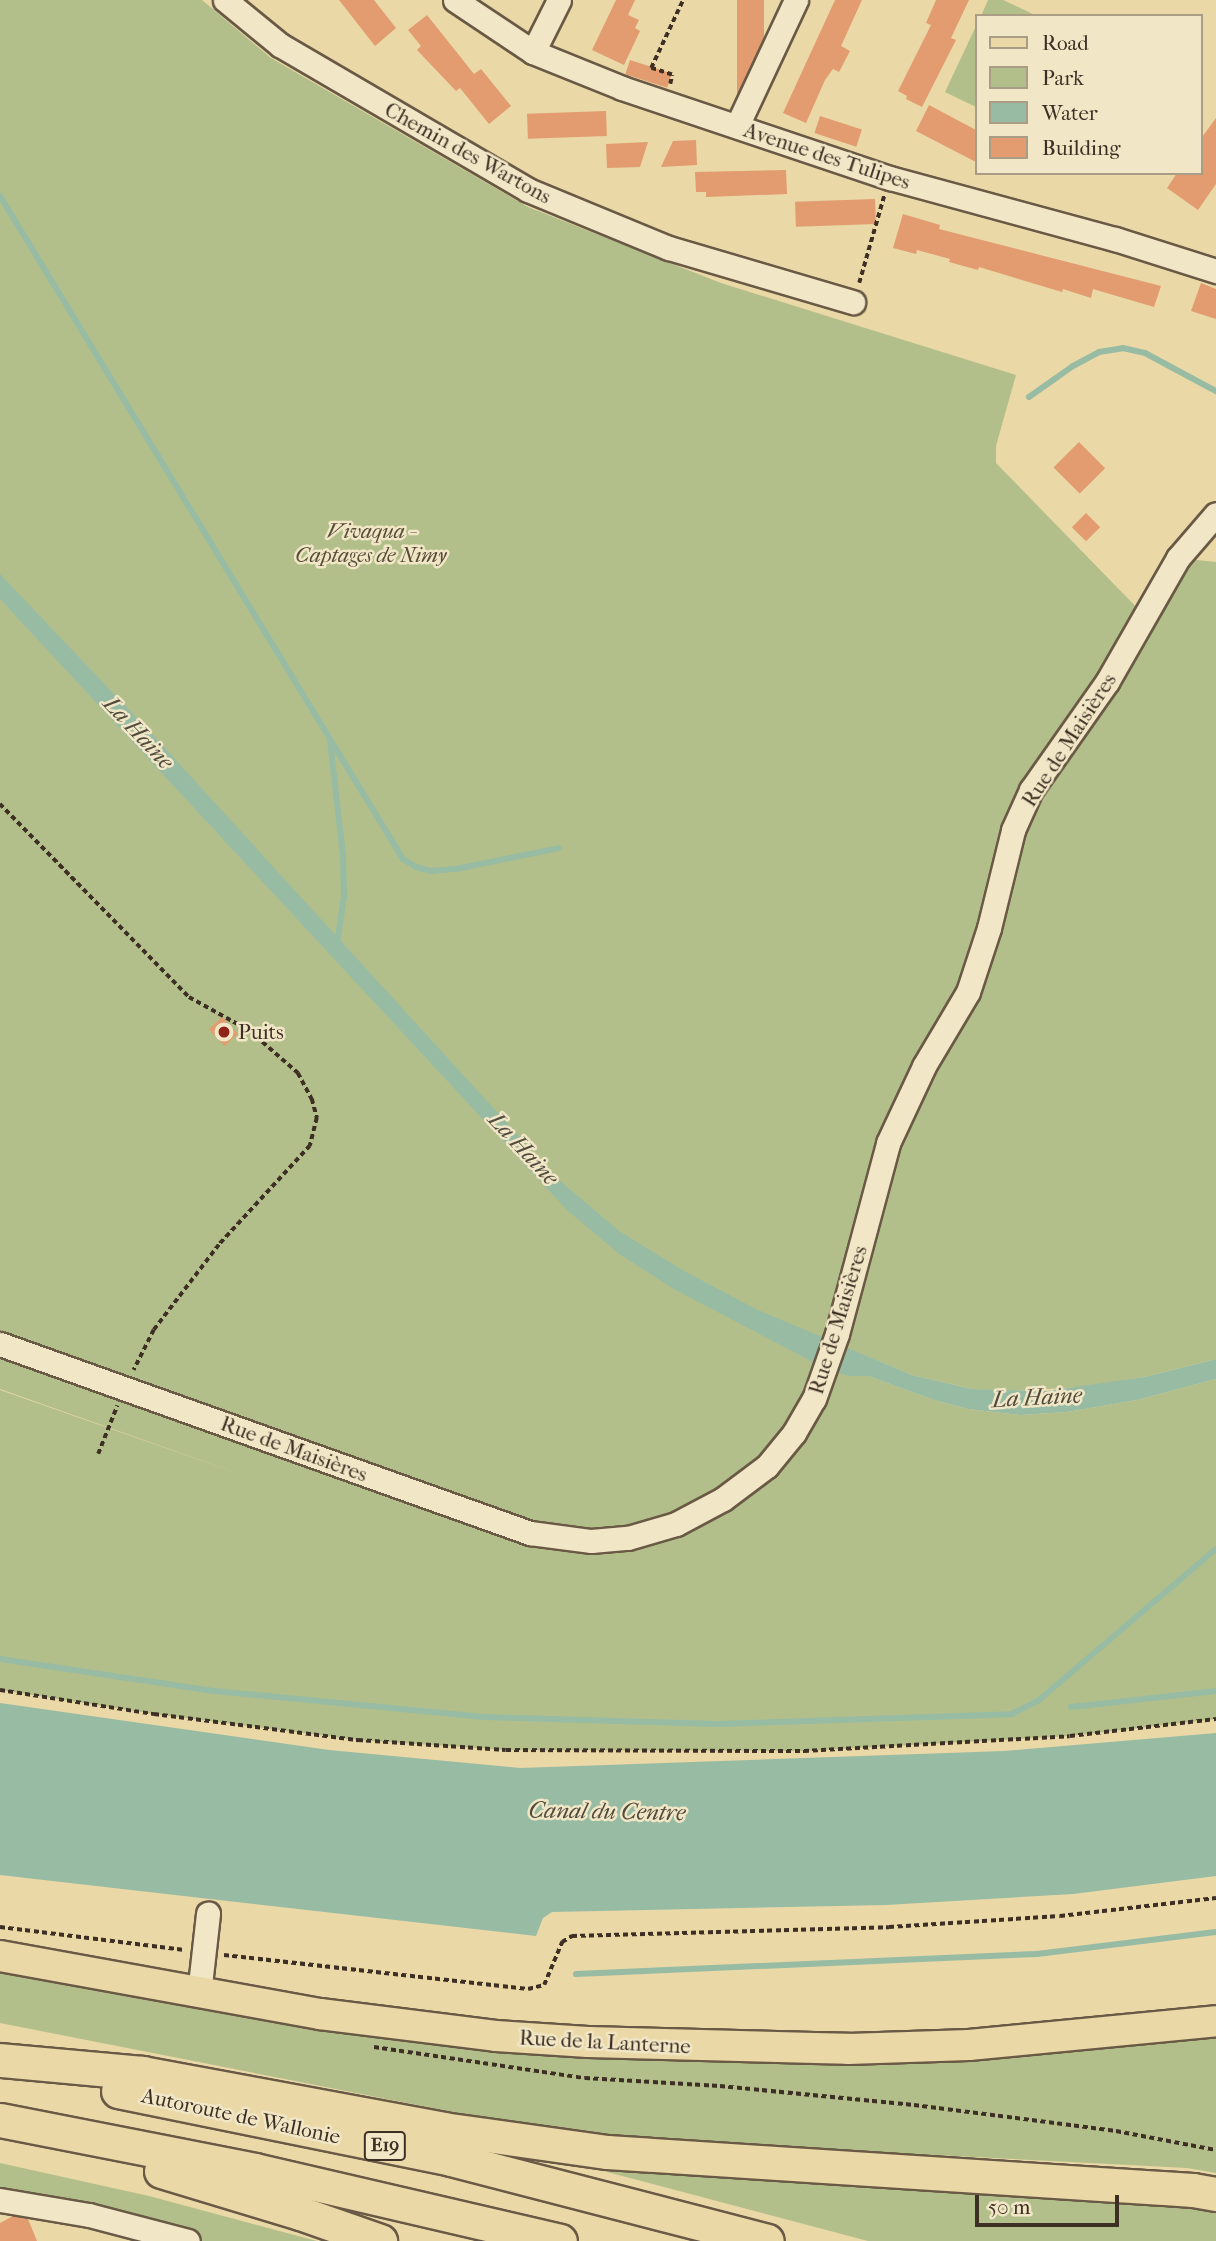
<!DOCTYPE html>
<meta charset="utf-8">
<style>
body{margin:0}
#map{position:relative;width:1216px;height:2241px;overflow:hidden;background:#ead8a7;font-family:"IM FELL French Canon",serif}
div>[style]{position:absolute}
.green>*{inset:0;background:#b3bf8a}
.water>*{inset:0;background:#98bba3}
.stream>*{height:6px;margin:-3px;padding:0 3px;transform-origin:3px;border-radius:3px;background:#98bba3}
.building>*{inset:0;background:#e29c6f;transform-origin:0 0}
.path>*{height:3.5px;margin-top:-1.75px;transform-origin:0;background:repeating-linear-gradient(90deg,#3e2f24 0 5px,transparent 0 8.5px)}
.roads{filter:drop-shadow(2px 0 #695945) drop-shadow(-2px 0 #695945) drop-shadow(0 2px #695945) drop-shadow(0 -2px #695945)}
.minor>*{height:23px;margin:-11.5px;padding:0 11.5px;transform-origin:11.5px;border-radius:11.5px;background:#f1e6c6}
.major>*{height:30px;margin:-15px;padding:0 15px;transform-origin:15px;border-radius:15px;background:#ead8a7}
.highway>*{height:33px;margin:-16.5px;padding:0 16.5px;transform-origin:16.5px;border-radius:16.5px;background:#ead8a7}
.dots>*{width:19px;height:19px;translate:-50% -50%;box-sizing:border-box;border:4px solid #f1e6c6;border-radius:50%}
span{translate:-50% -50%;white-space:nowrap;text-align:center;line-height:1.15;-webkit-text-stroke:5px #f1e6c6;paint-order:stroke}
.shield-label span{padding:2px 5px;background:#f1e6c6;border:2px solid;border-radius:5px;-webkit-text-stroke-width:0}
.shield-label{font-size:19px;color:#3e2f24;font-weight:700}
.street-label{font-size:21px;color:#3e2f24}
.park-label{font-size:21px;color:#554c38;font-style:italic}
.poi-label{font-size:21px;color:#3e2f24}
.left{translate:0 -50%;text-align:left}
.water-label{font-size:23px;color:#504b3d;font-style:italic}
.legend{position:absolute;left:975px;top:14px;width:228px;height:161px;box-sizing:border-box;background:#f1e6c6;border:2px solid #a99d85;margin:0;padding:9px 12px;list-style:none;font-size:21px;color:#3e2f24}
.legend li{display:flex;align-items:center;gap:14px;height:35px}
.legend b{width:35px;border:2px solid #a99d85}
.scale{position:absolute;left:975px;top:2195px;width:144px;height:32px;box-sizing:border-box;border:4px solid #3e2f24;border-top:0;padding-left:9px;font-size:21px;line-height:24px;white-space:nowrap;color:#3e2f24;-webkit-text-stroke:5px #f1e6c6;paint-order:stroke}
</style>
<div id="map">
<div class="green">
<div style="clip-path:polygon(0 0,202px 0,271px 58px,528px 207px,721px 283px,1016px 375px,996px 446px,996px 463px,1145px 616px,1178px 558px,1216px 562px,1216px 1359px,1144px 1377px,1085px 1387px,1008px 1391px,972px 1389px,912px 1375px,835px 1343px,849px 1376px,868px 1376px,934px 1400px,968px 1409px,1020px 1415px,1067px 1412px,1137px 1400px,1216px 1379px,1216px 1719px,1070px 1736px,804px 1751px,506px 1750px,358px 1740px,154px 1714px,0 1690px,0 1390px,248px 1477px,0 1389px)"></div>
<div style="clip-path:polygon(988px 0,1003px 0,1037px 16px,981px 16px)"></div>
<div style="clip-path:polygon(976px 26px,976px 107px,945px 92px)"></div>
<div style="clip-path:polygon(0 1970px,838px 2061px,1009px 2057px,1216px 2034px,1216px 2173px,1187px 2168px,639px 2140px,458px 2113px,0 2023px)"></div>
<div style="clip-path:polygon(0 2163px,149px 2196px,317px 2241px,191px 2241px,0 2200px)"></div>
<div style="clip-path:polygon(581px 2165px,1216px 2204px,1216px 2241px,868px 2241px)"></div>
</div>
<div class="water">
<div style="clip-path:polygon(0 574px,154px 736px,559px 1180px,619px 1231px,684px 1271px,758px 1310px,912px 1375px,972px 1389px,1047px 1391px,1144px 1377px,1216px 1359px,1216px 1379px,1137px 1400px,1067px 1412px,1020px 1415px,968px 1409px,934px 1400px,868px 1376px,849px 1376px,826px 1369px,672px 1288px,618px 1253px,567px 1210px,0 599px)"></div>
<div style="clip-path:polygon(0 1703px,329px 1750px,520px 1768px,1004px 1751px,1216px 1733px,1216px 1876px,1073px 1894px,886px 1905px,552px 1912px,543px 1918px,536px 1936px,0 1875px)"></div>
</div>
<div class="stream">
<div style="left:0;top:196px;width:776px;rotate:58.71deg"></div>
<div style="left:403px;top:859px;width:15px;rotate:32deg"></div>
<div style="left:416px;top:867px;width:16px;rotate:15deg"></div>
<div style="left:431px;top:871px;width:25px;rotate:-5deg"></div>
<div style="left:456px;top:869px;width:105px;rotate:-11.5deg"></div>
<div style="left:1029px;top:397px;width:54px;rotate:-35.2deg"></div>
<div style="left:1073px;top:366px;width:30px;rotate:-28deg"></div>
<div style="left:1099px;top:352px;width:24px;rotate:-9deg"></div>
<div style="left:1123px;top:348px;width:23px;rotate:13deg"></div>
<div style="left:1145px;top:353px;width:81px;rotate:28.2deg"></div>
<div style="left:330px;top:740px;width:117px;rotate:83.6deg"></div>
<div style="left:343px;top:856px;width:40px;rotate:88.6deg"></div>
<div style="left:344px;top:896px;width:49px;rotate:98.3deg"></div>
<div style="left:0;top:1659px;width:216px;rotate:8.5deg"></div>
<div style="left:214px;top:1691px;width:271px;rotate:5.5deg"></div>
<div style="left:484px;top:1717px;width:234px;rotate:1.7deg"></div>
<div style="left:718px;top:1724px;width:294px;rotate:-1.9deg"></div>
<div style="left:1012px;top:1714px;width:30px;rotate:-27deg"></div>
<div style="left:1039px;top:1700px;width:233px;rotate:-40.5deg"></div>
<div style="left:1071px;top:1707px;width:146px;rotate:-6.3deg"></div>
<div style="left:576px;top:1974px;width:461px;rotate:-2.5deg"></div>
<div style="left:1037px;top:1954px;width:180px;rotate:-7deg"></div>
</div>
<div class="building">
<div style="clip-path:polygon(339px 0,374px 0,396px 28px,375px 46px)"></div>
<div style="clip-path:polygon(616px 0,635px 0,628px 15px,639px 20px,635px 28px,640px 31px,624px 65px,592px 50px)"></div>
<div style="left:737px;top:0;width:27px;height:97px"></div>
<div style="clip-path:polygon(835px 0,862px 0,841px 46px,850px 51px,839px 72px,833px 69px,825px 80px,806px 123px,783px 113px)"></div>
<div style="clip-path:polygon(936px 0,969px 0,951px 38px,956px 40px,922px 107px,906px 99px,907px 96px,898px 91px,931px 25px,926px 23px)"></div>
<div style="clip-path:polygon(427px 15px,474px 74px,481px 69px,511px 106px,489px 124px,460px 88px,456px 91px,417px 50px,421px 46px,408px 30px)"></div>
<div style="left:630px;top:60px;width:44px;height:15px;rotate:18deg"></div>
<div style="clip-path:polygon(929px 105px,976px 130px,976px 162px,916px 131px)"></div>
<div style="left:606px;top:111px;width:25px;height:79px;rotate:88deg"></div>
<div style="left:820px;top:116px;width:44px;height:18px;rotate:18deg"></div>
<div style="clip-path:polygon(1216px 118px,1216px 184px,1198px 210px,1167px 188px,1177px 173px,1200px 173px,1200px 140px)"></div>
<div style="clip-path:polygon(696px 140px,697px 165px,661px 167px,673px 141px)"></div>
<div style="clip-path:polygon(648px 142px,640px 167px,607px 168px,606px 144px)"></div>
<div style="clip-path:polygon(786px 170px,787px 194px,706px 197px,706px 192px,696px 192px,695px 172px)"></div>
<div style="left:875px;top:199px;width:25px;height:80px;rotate:88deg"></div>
<div style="clip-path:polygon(903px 214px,940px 225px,939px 229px,1161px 286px,1154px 307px,1093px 289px,1091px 298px,1063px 289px,1062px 292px,979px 267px,978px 270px,949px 262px,950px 259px,917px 250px,916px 254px,893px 248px)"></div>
<div style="clip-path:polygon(1201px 283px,1216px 289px,1216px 319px,1191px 311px)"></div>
<div style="left:1079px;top:442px;width:37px;height:36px;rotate:45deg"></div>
<div style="left:1086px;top:513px;width:20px;height:20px;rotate:45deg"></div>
<div style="left:222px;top:1017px;width:23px;height:18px;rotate:47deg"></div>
<div style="clip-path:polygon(13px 2216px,28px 2219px,37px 2241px,0 2241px,0 2223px)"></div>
</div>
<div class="path">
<div style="left:670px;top:84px;width:9px;rotate:-77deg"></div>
<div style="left:672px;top:75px;width:22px;rotate:-162deg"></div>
<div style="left:651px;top:68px;width:75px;rotate:-64.8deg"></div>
<div style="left:859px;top:283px;width:91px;rotate:-74deg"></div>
<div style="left:0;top:804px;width:270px;rotate:45.6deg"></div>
<div style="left:189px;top:997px;width:70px;rotate:29.1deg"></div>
<div style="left:250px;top:1031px;width:64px;rotate:41.2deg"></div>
<div style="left:298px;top:1073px;width:30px;rotate:62deg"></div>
<div style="left:312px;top:1099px;width:20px;rotate:75deg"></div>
<div style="left:317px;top:1118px;width:29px;rotate:104deg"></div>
<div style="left:310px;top:1146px;width:134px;rotate:132.6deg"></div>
<div style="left:219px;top:1245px;width:107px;rotate:127.4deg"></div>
<div style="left:154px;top:1330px;width:45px;rotate:116.6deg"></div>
<div style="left:98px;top:1454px;width:52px;rotate:-68.4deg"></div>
<div style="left:0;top:1690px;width:156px;rotate:8.9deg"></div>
<div style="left:154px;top:1714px;width:206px;rotate:7.3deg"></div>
<div style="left:358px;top:1740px;width:148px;rotate:3.9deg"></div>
<div style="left:506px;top:1750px;width:298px;rotate:0.2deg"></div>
<div style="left:804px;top:1751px;width:266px;rotate:-3.2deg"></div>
<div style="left:1070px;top:1736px;width:147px;rotate:-6.6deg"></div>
<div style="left:0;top:1927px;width:186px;rotate:7.1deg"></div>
<div style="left:224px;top:1955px;width:306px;rotate:6.4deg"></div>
<div style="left:528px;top:1989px;width:16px;rotate:-14deg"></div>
<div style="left:544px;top:1985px;width:47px;rotate:-67.3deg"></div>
<div style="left:562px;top:1942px;width:12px;rotate:-31deg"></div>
<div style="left:572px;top:1936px;width:317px;rotate:-1.6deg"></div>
<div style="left:889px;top:1927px;width:171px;rotate:-3.7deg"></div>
<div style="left:1060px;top:1916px;width:157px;rotate:-6.6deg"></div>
<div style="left:374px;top:2047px;width:213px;rotate:8.4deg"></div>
<div style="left:585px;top:2078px;width:135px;rotate:3.4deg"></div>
<div style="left:720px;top:2086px;width:195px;rotate:5.6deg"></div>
<div style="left:914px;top:2105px;width:204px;rotate:7.3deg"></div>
<div style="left:1116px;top:2131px;width:102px;rotate:10.8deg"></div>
</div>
<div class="roads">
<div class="minor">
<div style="left:225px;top:0;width:71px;rotate:39.3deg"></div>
<div style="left:280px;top:45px;width:287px;rotate:30.3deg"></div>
<div style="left:528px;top:190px;width:152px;rotate:22.4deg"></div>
<div style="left:669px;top:248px;width:192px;rotate:16.4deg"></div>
<div style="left:455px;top:0;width:94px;rotate:33.7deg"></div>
<div style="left:533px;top:52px;width:96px;rotate:22deg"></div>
<div style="left:622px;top:88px;width:283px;rotate:18.6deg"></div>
<div style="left:890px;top:178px;width:233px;rotate:15.2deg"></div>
<div style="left:1115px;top:239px;width:106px;rotate:17.6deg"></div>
<div style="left:533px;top:52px;width:58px;rotate:-63.4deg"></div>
<div style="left:737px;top:126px;width:139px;rotate:-64.9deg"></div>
<div style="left:0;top:1344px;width:563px;rotate:19.63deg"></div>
<div style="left:530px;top:1533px;width:62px;rotate:7.5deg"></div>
<div style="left:591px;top:1541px;width:37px;rotate:-5deg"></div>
<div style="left:628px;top:1538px;width:50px;rotate:-16.3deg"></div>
<div style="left:676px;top:1524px;width:53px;rotate:-28deg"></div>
<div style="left:723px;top:1499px;width:55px;rotate:-36.9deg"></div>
<div style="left:767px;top:1466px;width:43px;rotate:-50.7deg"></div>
<div style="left:794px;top:1433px;width:39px;rotate:-60deg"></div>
<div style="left:814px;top:1399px;width:69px;rotate:-70.5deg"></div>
<div style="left:837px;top:1334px;width:198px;rotate:-75deg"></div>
<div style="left:888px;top:1143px;width:85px;rotate:-64.9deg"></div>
<div style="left:924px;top:1066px;width:86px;rotate:-59.3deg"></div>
<div style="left:968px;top:992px;width:67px;rotate:-71.8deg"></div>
<div style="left:989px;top:928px;width:101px;rotate:-76.2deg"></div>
<div style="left:1013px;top:830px;width:44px;rotate:-65.8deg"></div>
<div style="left:1031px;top:790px;width:132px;rotate:-54.9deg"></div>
<div style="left:1107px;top:682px;width:143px;rotate:-60.2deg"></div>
<div style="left:1178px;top:558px;width:58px;rotate:-49.2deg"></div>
<div style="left:199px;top:1994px;width:81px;rotate:-83.6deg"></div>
<div style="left:0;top:2200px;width:90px;rotate:9.6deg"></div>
<div style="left:89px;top:2215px;width:102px;rotate:14.7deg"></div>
</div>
<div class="major">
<div style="left:0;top:1956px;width:325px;rotate:10.3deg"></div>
<div style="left:320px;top:2014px;width:177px;rotate:7.1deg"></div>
<div style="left:496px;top:2036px;width:92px;rotate:3.7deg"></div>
<div style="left:588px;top:2042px;width:260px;rotate:1.5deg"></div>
<div style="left:848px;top:2049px;width:121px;rotate:-1.9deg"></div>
<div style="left:969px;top:2045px;width:248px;rotate:-5.5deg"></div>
</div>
<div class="highway">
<div style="left:0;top:2060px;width:143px;rotate:5.2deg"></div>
<div style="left:142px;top:2073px;width:306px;rotate:10.5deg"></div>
<div style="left:443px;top:2129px;width:166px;rotate:8deg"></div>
<div style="left:607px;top:2152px;width:587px;rotate:3.71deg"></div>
<div style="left:1193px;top:2190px;width:23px;rotate:10deg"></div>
<div style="left:118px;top:2091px;width:340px;rotate:11.5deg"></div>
<div style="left:451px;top:2159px;width:326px;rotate:14.5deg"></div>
<div style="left:0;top:2120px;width:260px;rotate:11.1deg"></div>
<div style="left:255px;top:2170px;width:313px;rotate:13.1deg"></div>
<div style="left:161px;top:2171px;width:145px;rotate:16.8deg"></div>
<div style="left:300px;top:2213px;width:85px;rotate:19.3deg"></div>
</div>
</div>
<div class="dots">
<div style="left:224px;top:1032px;background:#8f2418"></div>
</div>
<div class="shield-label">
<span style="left:385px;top:2146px">E19</span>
</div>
<div class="street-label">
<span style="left:468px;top:153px;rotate:29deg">Chemin des Wartons</span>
<span style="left:827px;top:156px;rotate:18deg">Avenue des Tulipes</span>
<span style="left:1069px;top:740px;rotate:-57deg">Rue de Maisières</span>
<span style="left:838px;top:1320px;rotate:-73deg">Rue de Maisières</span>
<span style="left:294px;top:1449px;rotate:20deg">Rue de Maisières</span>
<span style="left:605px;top:2042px;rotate:3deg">Rue de la Lanterne</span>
<span style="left:241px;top:2116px;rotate:12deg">Autoroute de Wallonie</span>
</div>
<div class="park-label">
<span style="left:371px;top:543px">Vivaqua -<br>Captages de Nimy</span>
</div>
<div class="poi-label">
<span class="left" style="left:238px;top:1032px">Puits</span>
</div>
<div class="water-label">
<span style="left:138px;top:733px;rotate:47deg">La Haine</span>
<span style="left:523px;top:1149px;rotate:47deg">La Haine</span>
<span style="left:1037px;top:1398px;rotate:-3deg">La Haine</span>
<span style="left:607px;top:1812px;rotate:1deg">Canal du Centre</span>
</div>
<ul class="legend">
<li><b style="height:9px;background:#ead8a7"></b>Road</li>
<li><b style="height:19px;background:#b3bf8a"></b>Park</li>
<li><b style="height:19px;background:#98bba3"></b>Water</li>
<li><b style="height:19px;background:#e29c6f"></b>Building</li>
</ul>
<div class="scale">50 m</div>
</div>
